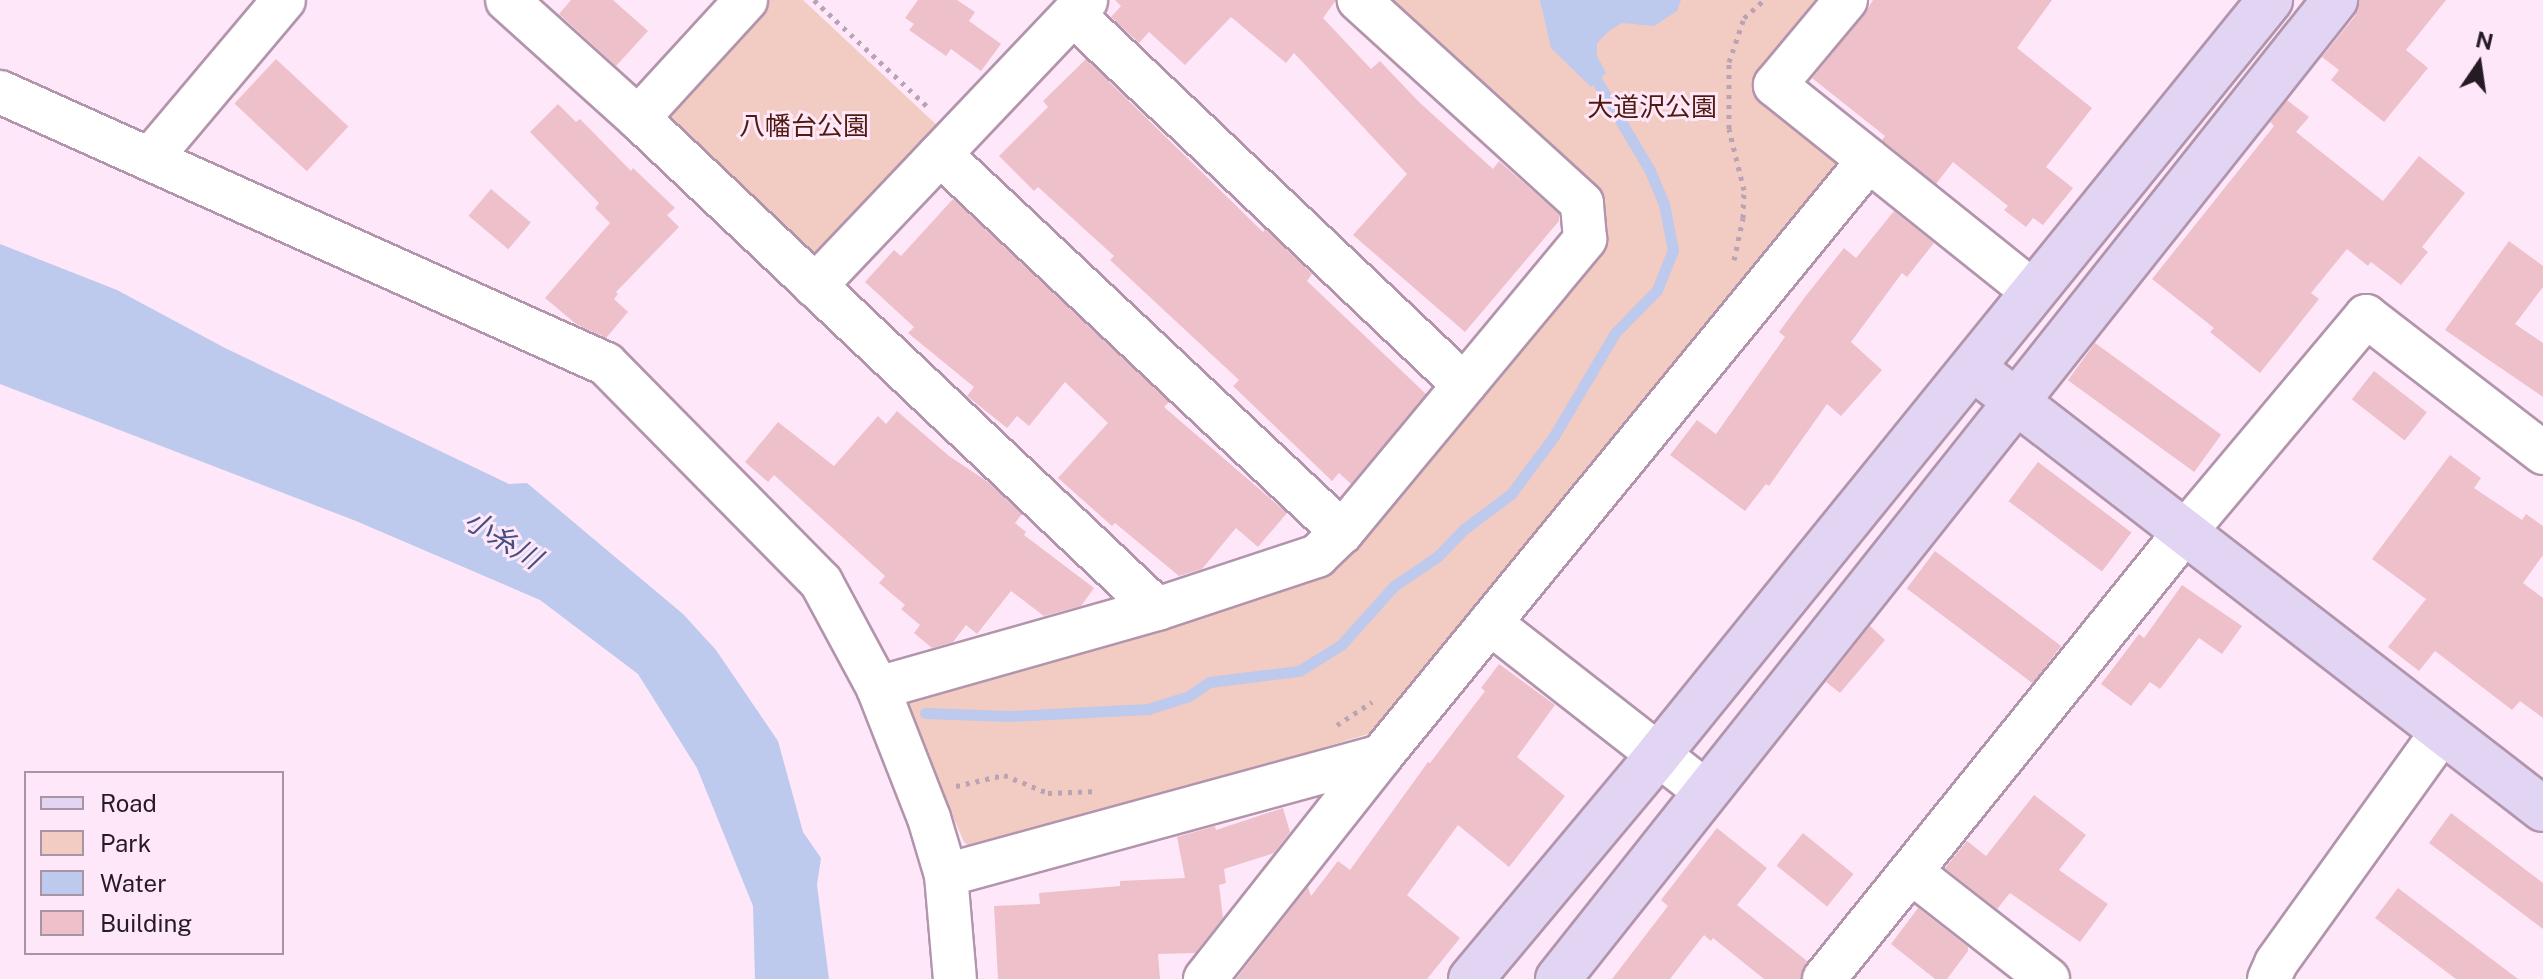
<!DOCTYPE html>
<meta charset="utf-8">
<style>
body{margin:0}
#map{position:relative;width:2543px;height:979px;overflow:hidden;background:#ffe7fa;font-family:"Public Sans","Noto Sans JP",sans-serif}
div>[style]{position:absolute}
.green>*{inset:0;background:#f2cbc2}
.water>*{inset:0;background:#bdc9ed}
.stream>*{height:11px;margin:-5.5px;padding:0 5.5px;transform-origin:5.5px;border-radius:5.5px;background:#bdc9ed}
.building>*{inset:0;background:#edc0ca;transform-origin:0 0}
.path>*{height:5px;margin-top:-2.5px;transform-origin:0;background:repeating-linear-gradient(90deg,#b8a4b4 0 4px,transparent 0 10px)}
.roads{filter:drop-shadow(2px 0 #b295ac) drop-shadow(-2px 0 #b295ac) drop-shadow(0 2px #b295ac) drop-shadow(0 -2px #b295ac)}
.street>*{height:42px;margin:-21px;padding:0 21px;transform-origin:21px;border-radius:21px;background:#fff}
.secondary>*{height:44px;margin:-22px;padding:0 22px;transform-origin:22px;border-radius:22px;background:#e2d4f3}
span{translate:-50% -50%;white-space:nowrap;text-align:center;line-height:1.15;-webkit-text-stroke:6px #ffe7fa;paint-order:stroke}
.park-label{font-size:26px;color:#501b0f}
.water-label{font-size:28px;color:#435081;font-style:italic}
.legend{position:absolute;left:24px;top:771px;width:260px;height:184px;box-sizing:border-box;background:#ffe7fa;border:2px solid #a895a4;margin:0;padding:10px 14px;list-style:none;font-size:24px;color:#261b24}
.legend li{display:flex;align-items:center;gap:16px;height:40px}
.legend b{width:40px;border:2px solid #a895a4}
.north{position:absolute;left:2439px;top:24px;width:80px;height:80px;-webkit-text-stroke:6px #ffe7fa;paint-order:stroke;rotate:13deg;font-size:22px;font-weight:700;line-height:32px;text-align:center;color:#261b24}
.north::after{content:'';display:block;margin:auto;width:28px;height:36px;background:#261b24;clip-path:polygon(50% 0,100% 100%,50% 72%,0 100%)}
</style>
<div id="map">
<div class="green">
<div style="clip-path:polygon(768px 0,803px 0,941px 129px,822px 258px,809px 257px,667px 123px,666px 106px)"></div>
<div style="clip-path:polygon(1386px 0,1826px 0,1761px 80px,1835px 159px,1841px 171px,1375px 732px,975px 851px,964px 842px,909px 715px,907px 697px,1325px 566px,1601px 234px)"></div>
</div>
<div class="water">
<div style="clip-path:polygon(1540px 0,1681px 0,1677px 11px,1654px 26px,1622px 23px,1610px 30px,1597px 43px,1597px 56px,1606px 73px,1591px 87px,1551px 48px)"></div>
<div style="clip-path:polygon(0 244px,117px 290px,225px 348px,509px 484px,527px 483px,683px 614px,716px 650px,778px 741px,803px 832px,821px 858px,817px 885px,829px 979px,755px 979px,753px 906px,697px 768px,638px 674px,540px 600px,356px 521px,0 384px)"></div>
</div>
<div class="stream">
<div style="left:925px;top:713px;width:84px;rotate:2deg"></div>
<div style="left:1009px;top:716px;width:139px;rotate:-2.9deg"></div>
<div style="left:1148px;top:709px;width:43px;rotate:-17.6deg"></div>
<div style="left:1189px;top:696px;width:24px;rotate:-35deg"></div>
<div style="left:1209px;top:682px;width:91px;rotate:-7deg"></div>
<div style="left:1299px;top:671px;width:49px;rotate:-31.8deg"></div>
<div style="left:1341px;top:645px;width:79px;rotate:-48.1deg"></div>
<div style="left:1394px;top:586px;width:53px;rotate:-34.3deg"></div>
<div style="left:1438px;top:556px;width:37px;rotate:-46deg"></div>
<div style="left:1464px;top:529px;width:59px;rotate:-36.7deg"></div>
<div style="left:1511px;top:494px;width:72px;rotate:-53.4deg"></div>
<div style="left:1554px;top:436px;width:120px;rotate:-59.4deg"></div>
<div style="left:1615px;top:333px;width:60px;rotate:-45.7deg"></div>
<div style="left:1657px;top:290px;width:43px;rotate:-68.2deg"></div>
<div style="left:1673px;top:250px;width:47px;rotate:-101.1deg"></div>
<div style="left:1664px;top:204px;width:38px;rotate:-113deg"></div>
<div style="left:1649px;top:169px;width:114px;rotate:-120.6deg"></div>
</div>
<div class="building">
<div style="clip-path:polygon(571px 0,613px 0,648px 31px,616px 66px,559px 14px)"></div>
<div style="clip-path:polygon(918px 0,957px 0,975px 12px,969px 21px,1001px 44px,981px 71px,951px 49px,946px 56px,909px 30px,914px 24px,905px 18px)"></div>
<div style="clip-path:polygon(1115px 0,1336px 0,1323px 18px,1371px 69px,1380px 61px,1419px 102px,1493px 169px,1499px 161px,1559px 214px,1559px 221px,1465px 332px,1353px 235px,1407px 174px,1294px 53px,1286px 63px,1231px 17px,1185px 65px,1149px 32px,1139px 43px,1111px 17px,1121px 6px)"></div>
<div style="clip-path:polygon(1873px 0,2052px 0,2017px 48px,2092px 108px,2046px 167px,2073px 188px,2043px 225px,2033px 218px,2026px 227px,2004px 210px,2008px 206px,1953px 162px,1936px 184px,1882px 140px,1885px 136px,1812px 78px,1864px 15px)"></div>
<div style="clip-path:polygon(2359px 0,2446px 0,2406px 50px,2428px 68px,2384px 122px,2331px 80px,2339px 70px,2322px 57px,2355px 16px)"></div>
<div style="left:276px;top:59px;width:99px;height:61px;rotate:43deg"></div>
<div style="clip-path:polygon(1086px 59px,1263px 232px,1265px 229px,1312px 274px,1307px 281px,1426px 394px,1351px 484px,1339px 473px,1332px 481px,1233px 386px,1239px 380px,1110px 260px,1114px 256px,1038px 187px,1034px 191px,999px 156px,1048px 107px,1043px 101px)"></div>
<div style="clip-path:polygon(2287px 100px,2309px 117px,2296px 132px,2383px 201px,2419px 156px,2465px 193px,2422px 247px,2428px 252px,2401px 285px,2371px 262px,2368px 266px,2347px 249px,2311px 293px,2319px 299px,2260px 373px,2210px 332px,2214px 328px,2152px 279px,2274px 126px,2270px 122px)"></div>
<div style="clip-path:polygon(558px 104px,576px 122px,580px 119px,631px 171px,633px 168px,675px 208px,667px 215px,679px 227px,616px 292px,618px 294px,614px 299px,628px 312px,606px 338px,576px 324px,545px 298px,610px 223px,595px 208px,599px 203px,530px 132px)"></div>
<div style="left:491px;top:189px;width:52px;height:35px;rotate:40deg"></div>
<div style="clip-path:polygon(953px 199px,1169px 402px,1164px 407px,1287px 513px,1258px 547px,1236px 528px,1202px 569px,1179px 576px,1115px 523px,1112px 526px,1058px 478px,1108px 423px,1065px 382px,1029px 426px,1017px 416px,1007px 428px,967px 396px,974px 387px,908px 333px,914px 327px,865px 282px,894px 250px,901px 256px)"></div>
<div style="clip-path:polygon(1894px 211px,1934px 243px,1907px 277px,1902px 273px,1851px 342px,1882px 370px,1841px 416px,1827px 404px,1769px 486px,1766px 484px,1745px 511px,1670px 455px,1697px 420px,1716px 434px,1785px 337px,1779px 332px,1805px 297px,1844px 248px,1856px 258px)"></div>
<div style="clip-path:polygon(2509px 241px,2543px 266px,2543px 287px,2515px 324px,2543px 343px,2543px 397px,2445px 330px)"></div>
<div style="left:2095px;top:343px;width:156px;height:46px;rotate:36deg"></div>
<div style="left:2374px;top:371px;width:67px;height:36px;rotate:38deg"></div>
<div style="clip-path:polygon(897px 411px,949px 456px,988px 482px,1022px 514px,1015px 523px,1026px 532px,1024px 535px,1094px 588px,1081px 606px,1044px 616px,1011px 591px,977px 634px,966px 625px,953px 642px,932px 648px,914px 633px,920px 625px,901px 609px,905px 605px,879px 583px,885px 576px,774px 475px,768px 482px,745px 462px,778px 422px,834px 466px,878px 416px,886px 424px)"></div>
<div style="clip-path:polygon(2450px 455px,2481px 478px,2474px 488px,2522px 520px,2526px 514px,2543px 526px,2543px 555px,2523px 583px,2543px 598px,2543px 718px,2520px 701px,2512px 710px,2435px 651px,2419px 671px,2388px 647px,2426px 599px,2372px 559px)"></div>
<div style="left:2038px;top:462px;width:117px;height:49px;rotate:37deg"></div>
<div style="left:1935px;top:551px;width:158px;height:47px;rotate:37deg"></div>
<div style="clip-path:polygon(2182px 585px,2242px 626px,2222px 654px,2199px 638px,2160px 689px,2150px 682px,2131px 706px,2101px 684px,2139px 634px,2144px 638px)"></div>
<div style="clip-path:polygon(1870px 626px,1885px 640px,1840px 693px,1826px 682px)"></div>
<div style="clip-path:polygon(1499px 664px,1555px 705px,1517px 757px,1565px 796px,1509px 867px,1458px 825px,1407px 895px,1460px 938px,1427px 979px,1236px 979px,1308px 887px,1311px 896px,1338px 861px,1350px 870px,1428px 762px,1430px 763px,1485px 691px,1481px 688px)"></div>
<div style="clip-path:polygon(2034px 795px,2086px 835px,2059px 870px,2108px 904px,2080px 942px,2010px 893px,1997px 909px,1945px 868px,1967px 841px,1986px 856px)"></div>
<div style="clip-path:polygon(1283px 808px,1290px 832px,1274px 853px,1224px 869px,1226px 883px,1219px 885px,1223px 918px,1195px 953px,1158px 954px,1160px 979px,998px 979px,994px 906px,1040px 904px,1039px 893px,1120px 886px,1120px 881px,1185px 878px,1177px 837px,1215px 826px,1216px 830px)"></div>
<div style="clip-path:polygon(2451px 813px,2543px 883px,2543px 929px,2429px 843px)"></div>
<div style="clip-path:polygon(1717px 828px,1767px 868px,1737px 905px,1807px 961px,1801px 979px,1764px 979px,1713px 938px,1711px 941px,1704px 935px,1670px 979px,1612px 979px,1668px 906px,1661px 900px)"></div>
<div style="left:1803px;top:833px;width:65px;height:42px;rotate:39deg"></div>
<div style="clip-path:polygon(2398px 888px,2518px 979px,2456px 979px,2375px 918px)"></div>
<div style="clip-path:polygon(1918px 908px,1968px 947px,1968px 951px,1947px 979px,1935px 979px,1891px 944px)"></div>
</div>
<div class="path">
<div style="left:814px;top:0;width:159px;rotate:43.2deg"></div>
<div style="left:1734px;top:260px;width:43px;rotate:-77.9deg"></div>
<div style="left:1743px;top:218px;width:28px;rotate:-88deg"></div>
<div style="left:1744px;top:190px;width:63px;rotate:-103.8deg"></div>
<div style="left:1729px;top:129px;width:67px;rotate:-90deg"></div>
<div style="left:1729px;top:62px;width:46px;rotate:-71.2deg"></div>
<div style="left:1744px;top:18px;width:27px;rotate:-42deg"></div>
<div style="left:1337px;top:725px;width:42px;rotate:-33.3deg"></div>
<div style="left:956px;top:786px;width:49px;rotate:-12.9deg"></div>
<div style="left:1004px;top:775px;width:48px;rotate:22.2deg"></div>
<div style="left:1048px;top:793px;width:50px;rotate:-2.3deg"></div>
</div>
<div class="roads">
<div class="street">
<div style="left:507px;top:0;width:176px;rotate:42deg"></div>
<div style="left:638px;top:118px;width:714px;rotate:43.41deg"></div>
<div style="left:1846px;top:0;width:111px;rotate:129.9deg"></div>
<div style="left:1775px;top:85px;width:331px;rotate:38.7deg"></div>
<div style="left:1073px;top:14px;width:539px;rotate:43.5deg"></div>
<div style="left:0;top:92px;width:664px;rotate:24.17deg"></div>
<div style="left:606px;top:364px;width:306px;rotate:45.4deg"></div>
<div style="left:821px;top:582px;width:120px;rotate:61.7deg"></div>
<div style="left:878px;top:688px;width:140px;rotate:68.6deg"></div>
<div style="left:929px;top:818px;width:59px;rotate:73.4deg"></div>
<div style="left:946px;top:875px;width:104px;rotate:85.1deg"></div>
<div style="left:638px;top:118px;width:160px;rotate:-47.5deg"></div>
<div style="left:940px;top:154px;width:552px;rotate:43.24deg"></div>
<div style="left:150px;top:159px;width:208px;rotate:-49.9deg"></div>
<div style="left:815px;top:286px;width:394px;rotate:-46.5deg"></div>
<div style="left:1490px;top:623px;width:274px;rotate:38deg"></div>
<div style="left:878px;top:688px;width:290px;rotate:-15.8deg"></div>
<div style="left:1157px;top:609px;width:169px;rotate:-18.3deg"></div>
<div style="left:1317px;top:556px;width:35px;rotate:-44deg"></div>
<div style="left:1342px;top:532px;width:381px;rotate:-50.3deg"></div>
<div style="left:1585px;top:239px;width:36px;rotate:-95deg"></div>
<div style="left:1582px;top:203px;width:302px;rotate:-137.7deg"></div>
<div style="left:1911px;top:872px;width:174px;rotate:38deg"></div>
<div style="left:946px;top:875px;width:451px;rotate:-15.3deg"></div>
<div style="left:1381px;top:756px;width:770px;rotate:-50.69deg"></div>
<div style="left:1205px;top:979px;width:284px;rotate:-51.7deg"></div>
<div style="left:1824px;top:979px;width:575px;rotate:-51.08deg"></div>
<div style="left:2185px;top:532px;width:282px;rotate:-50deg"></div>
<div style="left:2366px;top:316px;width:224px;rotate:37.7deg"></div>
<div style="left:2269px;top:979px;width:17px;rotate:-66deg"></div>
<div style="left:2276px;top:963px;width:286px;rotate:-54.3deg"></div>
</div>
<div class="secondary">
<div style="left:1991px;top:382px;width:698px;rotate:37.72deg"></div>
<div style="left:1471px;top:979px;width:292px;rotate:-50.1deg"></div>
<div style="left:1658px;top:755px;width:972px;rotate:-50.97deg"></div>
<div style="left:1558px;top:979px;width:1250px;rotate:-51.56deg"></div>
</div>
</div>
<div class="park-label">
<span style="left:1652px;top:107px">大道沢公園</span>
<span style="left:804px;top:126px">八幡台公園</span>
</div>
<div class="water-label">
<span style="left:503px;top:539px;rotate:32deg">小糸川</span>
</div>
<ul class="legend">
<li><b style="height:10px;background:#e2d4f3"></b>Road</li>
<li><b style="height:22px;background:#f2cbc2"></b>Park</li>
<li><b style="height:22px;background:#bdc9ed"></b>Water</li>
<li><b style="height:22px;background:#edc0ca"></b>Building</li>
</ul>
<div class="north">N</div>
</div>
